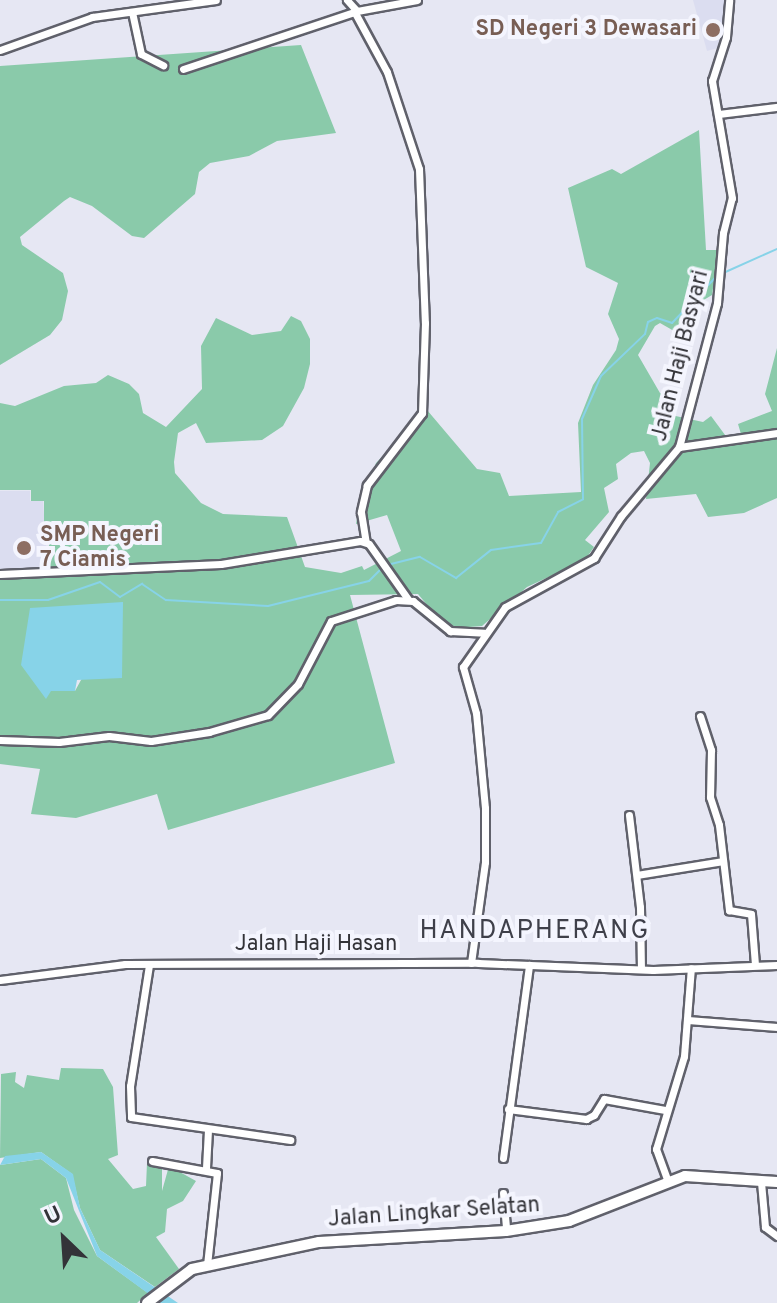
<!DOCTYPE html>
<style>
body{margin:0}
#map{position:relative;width:777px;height:1303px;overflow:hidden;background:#e6e7f3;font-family:Overpass,sans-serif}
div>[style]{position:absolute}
.built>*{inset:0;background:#dbddf0}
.green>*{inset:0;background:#8acaaa}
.water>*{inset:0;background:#87d3e8}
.stream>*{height:2px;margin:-1px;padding:0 1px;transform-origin:1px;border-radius:1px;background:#87d3e8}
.roads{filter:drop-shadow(2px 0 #60616b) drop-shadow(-2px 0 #60616b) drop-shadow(0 2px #60616b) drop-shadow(0 -2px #60616b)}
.street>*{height:7px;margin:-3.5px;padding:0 3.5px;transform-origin:3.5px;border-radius:3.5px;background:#fff}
.secondary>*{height:10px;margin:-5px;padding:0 5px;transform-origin:5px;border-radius:5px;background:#fff}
.dots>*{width:22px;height:22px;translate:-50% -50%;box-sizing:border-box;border:4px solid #f4f5fe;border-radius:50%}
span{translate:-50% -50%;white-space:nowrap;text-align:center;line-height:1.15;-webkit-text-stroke:8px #f4f5fe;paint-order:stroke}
.education-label{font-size:22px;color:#785e54;font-weight:700}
.right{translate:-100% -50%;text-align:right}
.left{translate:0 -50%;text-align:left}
.street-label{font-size:22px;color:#333338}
.quarter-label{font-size:26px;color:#3f404a;letter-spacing:2px}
.north{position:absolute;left:24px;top:1199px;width:80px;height:80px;-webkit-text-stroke:6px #f4f5fe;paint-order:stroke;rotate:335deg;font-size:22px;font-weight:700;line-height:32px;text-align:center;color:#333338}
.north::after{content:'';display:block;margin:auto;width:28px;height:36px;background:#333338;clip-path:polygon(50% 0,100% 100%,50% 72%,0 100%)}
</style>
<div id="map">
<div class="built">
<div style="clip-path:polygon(693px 0,727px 0,721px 47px,707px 51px)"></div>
<div style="clip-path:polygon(0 491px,30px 491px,30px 501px,43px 501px,48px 570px,0 571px)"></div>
</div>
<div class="green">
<div style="clip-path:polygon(301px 45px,336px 133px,277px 141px,249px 156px,210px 163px,199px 172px,195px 194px,144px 238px,132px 236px,92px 206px,70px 197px,64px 201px,20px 237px,22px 245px,63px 273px,68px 291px,62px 320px,50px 335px,0 365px,0 66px)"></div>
<div style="clip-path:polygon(evenodd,699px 130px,706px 250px,719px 250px,712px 295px,692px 307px,674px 331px,660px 323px,655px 326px,638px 355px,660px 393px,675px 402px,671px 415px,703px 422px,711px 416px,731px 443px,743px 441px,738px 424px,772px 411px,765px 394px,777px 348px,777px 498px,744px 513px,708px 517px,696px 494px,646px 499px,650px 463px,644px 451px,631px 453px,616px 464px,618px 479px,604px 488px,609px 512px,585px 540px,594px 547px,585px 560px,527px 587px,482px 626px,457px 628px,437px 617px,418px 594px,350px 595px,395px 763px,168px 830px,157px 794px,76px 818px,31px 814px,40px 769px,0 764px,0 576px,49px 573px,49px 527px,44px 526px,44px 501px,31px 501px,31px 490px,0 490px,0 403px,15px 406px,64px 386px,96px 383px,108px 375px,129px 384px,139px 394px,143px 413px,166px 427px,202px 389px,201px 346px,216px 318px,252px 335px,281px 331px,291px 316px,301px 321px,310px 339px,310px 364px,304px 388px,283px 426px,262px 440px,206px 443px,196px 423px,178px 433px,174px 462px,175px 473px,201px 503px,223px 514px,287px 517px,305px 567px,341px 573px,362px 566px,364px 570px,401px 551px,387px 515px,356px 524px,359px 506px,376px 463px,427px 410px,477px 469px,500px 473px,509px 496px,581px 492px,578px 423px,593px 385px,616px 350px,619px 339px,608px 314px,618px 283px,586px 267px,568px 188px,612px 169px,621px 174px,699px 130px,123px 603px,75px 691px,50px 691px,123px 603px)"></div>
<div style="clip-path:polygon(61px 1068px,103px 1069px,113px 1087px,118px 1155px,108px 1159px,133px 1189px,146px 1186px,147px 1163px,162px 1164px,162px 1191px,169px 1166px,196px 1181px,183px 1201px,167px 1209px,165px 1232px,156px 1237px,179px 1269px,155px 1287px,100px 1250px,80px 1208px,72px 1174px,41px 1152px,0 1158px,1px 1074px,16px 1072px,15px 1082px,24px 1088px,27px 1075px,59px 1080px)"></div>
<div style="clip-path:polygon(41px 1159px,66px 1178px,74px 1210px,97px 1256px,148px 1293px,137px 1303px,0 1303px,0 1165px)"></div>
</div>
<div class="water">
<div style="clip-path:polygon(123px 602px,122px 678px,77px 680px,75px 691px,51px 691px,46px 699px,21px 665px,30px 608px)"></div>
<div style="clip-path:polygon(41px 1152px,73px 1174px,80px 1208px,100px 1250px,178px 1303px,161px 1303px,97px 1256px,66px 1178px,41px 1159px,0 1165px,5px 1156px)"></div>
</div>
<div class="stream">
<div style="left:721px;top:274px;width:61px;rotate:-24.1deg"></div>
<div style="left:387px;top:565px;width:34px;rotate:-14deg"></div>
<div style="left:420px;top:557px;width:42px;rotate:30.3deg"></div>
<div style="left:456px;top:578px;width:45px;rotate:-38.7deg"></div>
<div style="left:491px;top:550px;width:50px;rotate:-8deg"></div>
<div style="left:541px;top:543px;width:35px;rotate:-61deg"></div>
<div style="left:558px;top:512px;width:28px;rotate:-27deg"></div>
<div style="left:583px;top:499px;width:80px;rotate:-90.7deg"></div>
<div style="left:582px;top:419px;width:47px;rotate:-66.2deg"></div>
<div style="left:601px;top:376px;width:61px;rotate:-43.7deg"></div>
<div style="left:645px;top:334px;width:12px;rotate:-76deg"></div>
<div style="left:648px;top:322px;width:10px;rotate:-24deg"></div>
<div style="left:657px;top:318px;width:16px;rotate:18deg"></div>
<div style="left:672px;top:323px;width:64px;rotate:-46.3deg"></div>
<div style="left:0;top:600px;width:48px"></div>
<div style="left:48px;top:600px;width:55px;rotate:-19.1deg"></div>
<div style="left:100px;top:582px;width:25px;rotate:37deg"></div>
<div style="left:120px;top:597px;width:26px;rotate:-31deg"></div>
<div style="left:142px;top:584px;width:29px;rotate:34deg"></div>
<div style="left:166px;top:600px;width:102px;rotate:3.4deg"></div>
<div style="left:268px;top:606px;width:104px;rotate:-13.9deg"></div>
<div style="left:369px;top:581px;width:18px;rotate:-45deg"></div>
</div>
<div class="roads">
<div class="street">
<div style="left:347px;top:0;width:15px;rotate:48deg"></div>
<div style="left:357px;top:11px;width:61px;rotate:-10.4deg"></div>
<div style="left:354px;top:11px;width:69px;rotate:61.6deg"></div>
<div style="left:387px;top:72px;width:102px;rotate:71.7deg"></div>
<div style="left:419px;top:169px;width:154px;rotate:87.8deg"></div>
<div style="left:425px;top:323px;width:90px;rotate:91.9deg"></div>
<div style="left:422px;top:413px;width:91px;rotate:127.4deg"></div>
<div style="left:367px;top:485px;width:28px;rotate:103deg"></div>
<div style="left:361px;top:512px;width:30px;rotate:81deg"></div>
<div style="left:132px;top:12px;width:43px;rotate:77.9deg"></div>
<div style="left:141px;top:54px;width:25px;rotate:27deg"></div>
<div style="left:0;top:50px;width:98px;rotate:-19.7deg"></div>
<div style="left:92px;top:17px;width:125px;rotate:-7.8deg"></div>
<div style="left:183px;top:69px;width:180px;rotate:-18.4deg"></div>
<div style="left:718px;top:114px;width:59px;rotate:-6.8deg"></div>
<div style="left:679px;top:447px;width:99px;rotate:-8.1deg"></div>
<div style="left:0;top:574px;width:221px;rotate:-2.6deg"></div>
<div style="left:221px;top:564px;width:141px;rotate:-9.4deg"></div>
<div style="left:360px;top:541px;width:9px;rotate:18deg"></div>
<div style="left:369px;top:544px;width:67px;rotate:54.7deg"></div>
<div style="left:700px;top:716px;width:36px;rotate:72deg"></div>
<div style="left:711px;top:750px;width:47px;rotate:91.2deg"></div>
<div style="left:710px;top:797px;width:29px;rotate:72deg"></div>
<div style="left:719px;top:825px;width:86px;rotate:83.3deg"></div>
<div style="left:729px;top:910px;width:22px;rotate:10deg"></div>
<div style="left:751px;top:914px;width:51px;rotate:85.5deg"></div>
<div style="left:0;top:740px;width:59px;rotate:1.9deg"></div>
<div style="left:59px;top:742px;width:50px;rotate:-6.8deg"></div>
<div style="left:109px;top:736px;width:42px;rotate:6.8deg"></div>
<div style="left:151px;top:741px;width:59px;rotate:-8.8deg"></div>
<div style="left:209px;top:732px;width:61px;rotate:-16.1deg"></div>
<div style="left:268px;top:715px;width:43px;rotate:-45.9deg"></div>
<div style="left:298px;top:684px;width:71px;rotate:-62.4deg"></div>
<div style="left:331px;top:621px;width:68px;rotate:-17.9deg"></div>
<div style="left:396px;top:600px;width:17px;rotate:3deg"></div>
<div style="left:413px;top:601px;width:48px;rotate:39deg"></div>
<div style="left:450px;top:631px;width:34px;rotate:3deg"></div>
<div style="left:629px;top:815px;width:93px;rotate:83.2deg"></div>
<div style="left:640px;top:907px;width:62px;rotate:89.1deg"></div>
<div style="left:637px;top:875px;width:87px;rotate:-9.2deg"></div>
<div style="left:471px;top:963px;width:102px;rotate:-82.1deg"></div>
<div style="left:485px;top:862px;width:54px;rotate:-90deg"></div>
<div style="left:485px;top:808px;width:95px;rotate:-95.4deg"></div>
<div style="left:476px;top:713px;width:48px;rotate:-105.8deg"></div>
<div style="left:463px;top:667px;width:73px;rotate:-55deg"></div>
<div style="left:505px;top:607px;width:102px;rotate:-28.8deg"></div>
<div style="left:594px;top:558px;width:50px;rotate:-57.3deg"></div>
<div style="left:621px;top:516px;width:90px;rotate:-50deg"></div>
<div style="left:679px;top:447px;width:149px;rotate:-75.2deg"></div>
<div style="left:717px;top:303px;width:70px;rotate:-85.1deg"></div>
<div style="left:723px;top:233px;width:36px;rotate:-76deg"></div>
<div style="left:732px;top:198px;width:119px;rotate:-99.7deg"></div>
<div style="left:712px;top:81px;width:46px;rotate:-72.3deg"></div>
<div style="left:726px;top:37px;width:37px;rotate:-85deg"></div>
<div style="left:149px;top:965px;width:122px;rotate:98.9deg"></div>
<div style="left:130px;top:1086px;width:31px;rotate:88deg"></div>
<div style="left:131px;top:1117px;width:161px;rotate:8.2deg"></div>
<div style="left:0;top:980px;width:126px;rotate:-7.3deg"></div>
<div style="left:125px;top:964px;width:353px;rotate:-0.2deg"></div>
<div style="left:478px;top:963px;width:175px;rotate:2.3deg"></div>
<div style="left:653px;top:970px;width:124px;rotate:-2.3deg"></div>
<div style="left:688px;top:1020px;width:89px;rotate:4.5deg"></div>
<div style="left:508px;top:1109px;width:79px;rotate:7.3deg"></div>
<div style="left:586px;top:1119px;width:9px;rotate:-27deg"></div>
<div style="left:594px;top:1115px;width:19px;rotate:-58deg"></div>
<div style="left:604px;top:1099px;width:62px;rotate:10.2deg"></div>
<div style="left:503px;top:1158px;width:195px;rotate:-82.3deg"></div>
<div style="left:152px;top:1161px;width:66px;rotate:10.5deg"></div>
<div style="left:217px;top:1173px;width:93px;rotate:96.2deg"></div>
<div style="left:206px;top:1168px;width:38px;rotate:-87deg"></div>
<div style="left:667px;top:1179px;width:32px;rotate:-110deg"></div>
<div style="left:656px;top:1149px;width:97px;rotate:-73.2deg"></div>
<div style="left:684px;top:1056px;width:88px;rotate:-85.5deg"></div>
<div style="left:761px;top:1182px;width:45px;rotate:84.9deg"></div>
<div style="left:765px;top:1227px;width:15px;rotate:37deg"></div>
<div style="left:503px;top:1193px;width:38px;rotate:85deg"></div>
</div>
<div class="secondary">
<div style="left:147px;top:1303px;width:56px;rotate:-37.1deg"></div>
<div style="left:192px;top:1269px;width:130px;rotate:-12deg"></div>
<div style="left:319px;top:1242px;width:187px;rotate:-3.4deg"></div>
<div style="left:506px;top:1231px;width:64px;rotate:-9deg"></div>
<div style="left:569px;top:1221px;width:124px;rotate:-21.2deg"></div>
<div style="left:685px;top:1176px;width:92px;rotate:3.7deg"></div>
</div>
</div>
<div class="dots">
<div style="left:713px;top:30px;background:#8d6e63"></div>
<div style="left:24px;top:548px;background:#8d6e63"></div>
</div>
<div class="education-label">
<span class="right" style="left:697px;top:30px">SD Negeri 3 Dewasari</span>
<span class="left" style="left:40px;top:548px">SMP Negeri<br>7 Ciamis</span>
</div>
<div class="street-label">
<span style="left:681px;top:356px;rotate:-76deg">Jalan Haji Basyari</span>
<span style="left:316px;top:945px">Jalan Haji Hasan</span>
<span style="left:434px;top:1213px;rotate:-4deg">Jalan Lingkar Selatan</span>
</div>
<div class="quarter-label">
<span style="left:535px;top:932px">HANDAPHERANG</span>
</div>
<div class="north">U</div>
</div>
